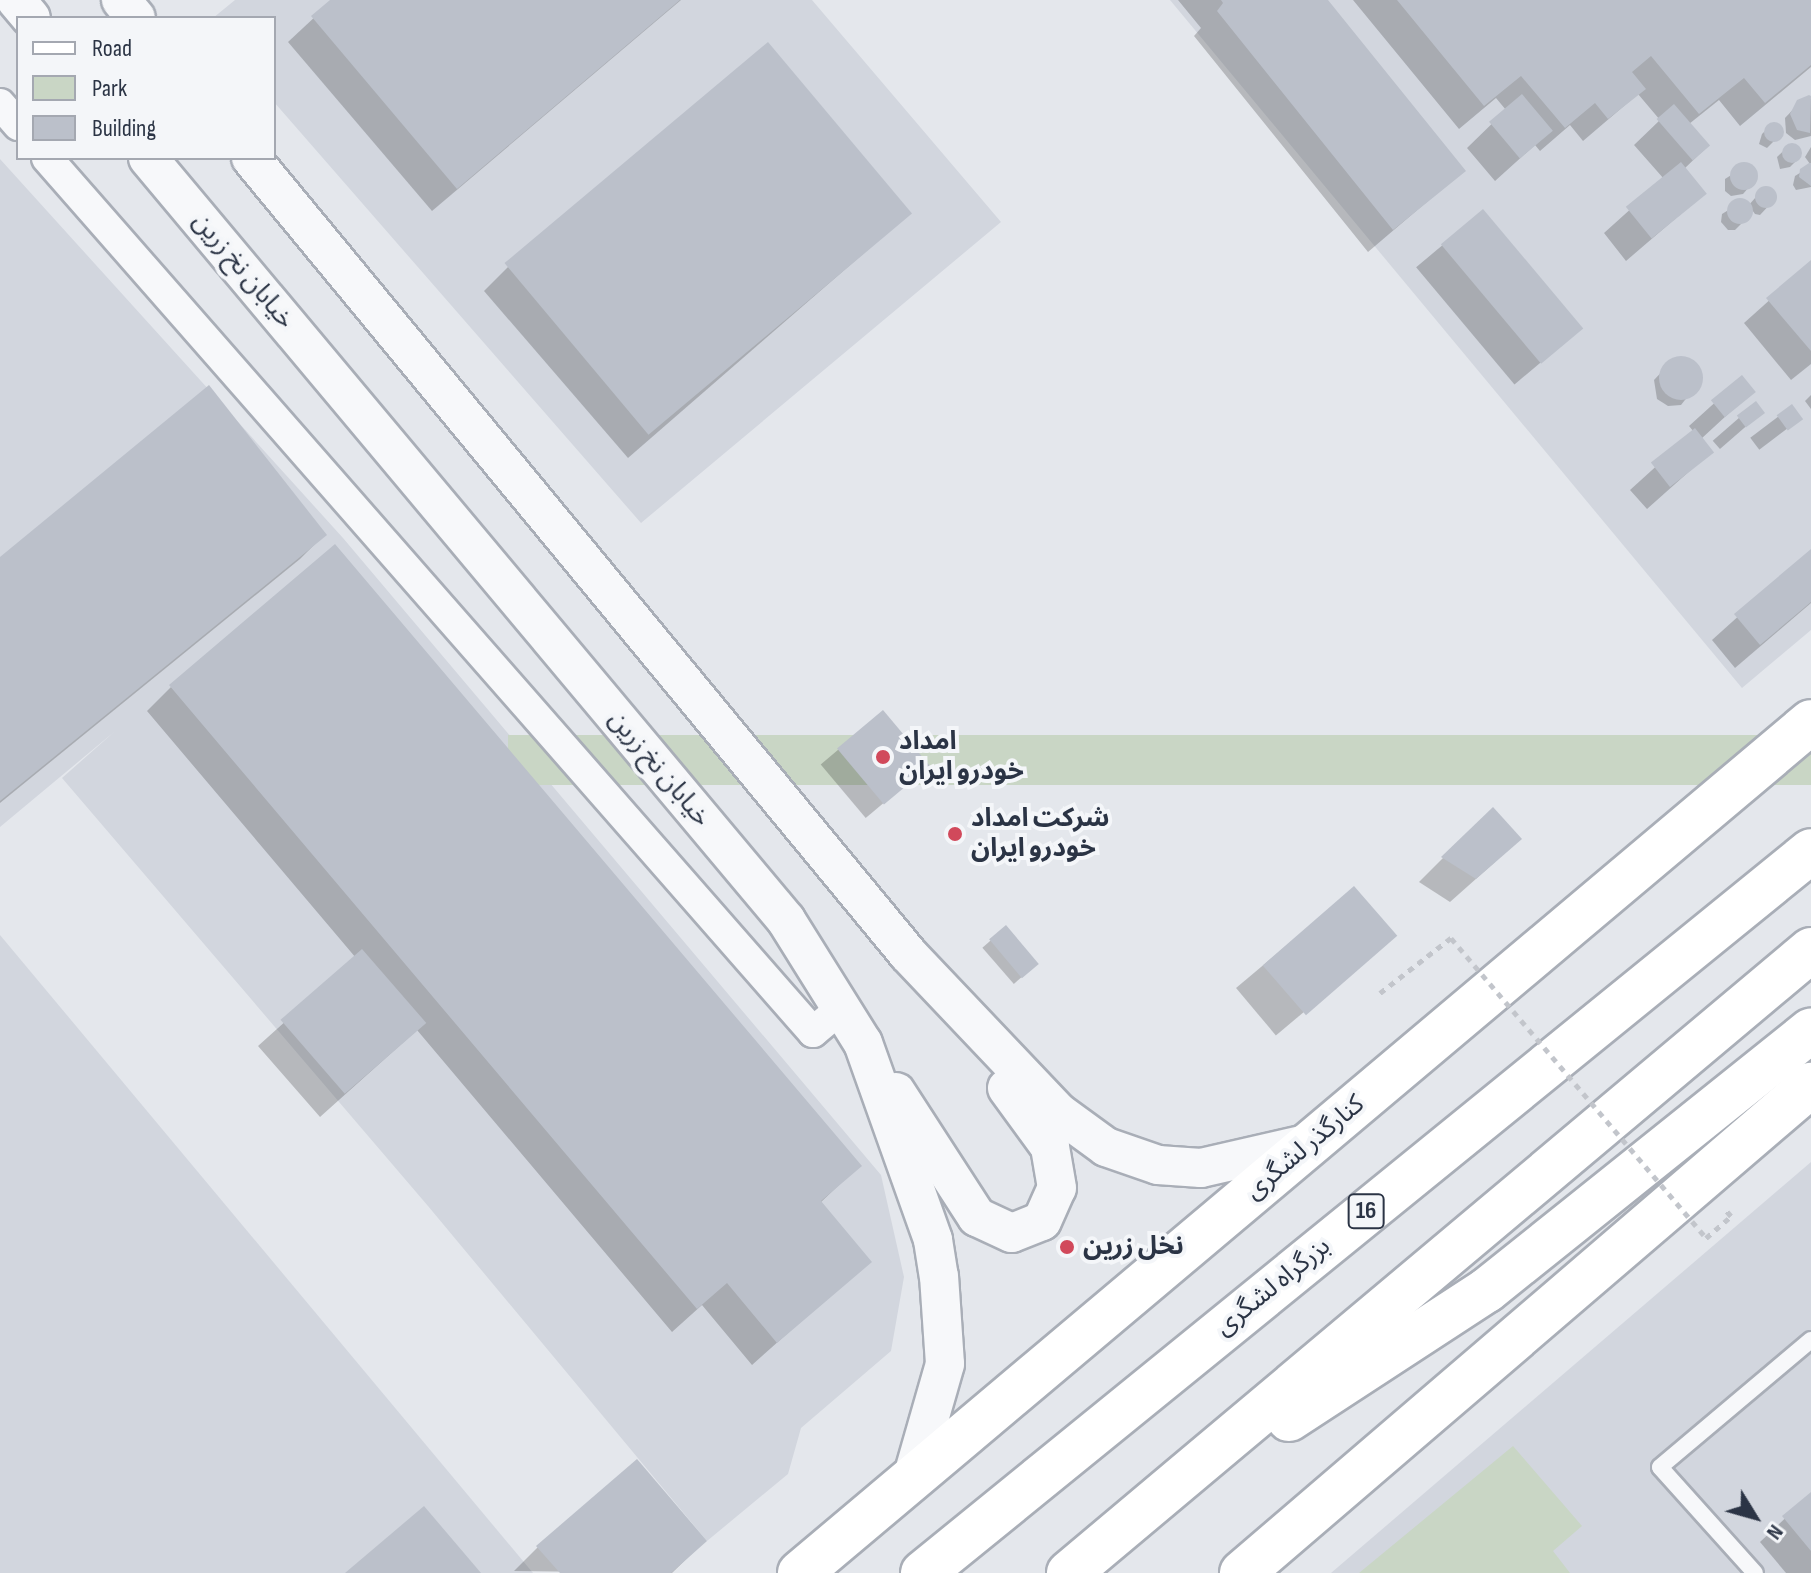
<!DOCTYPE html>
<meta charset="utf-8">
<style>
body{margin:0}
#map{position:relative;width:1811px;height:1573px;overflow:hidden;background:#e4e7ec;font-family:"Sofia Sans Condensed","Noto Sans Arabic",sans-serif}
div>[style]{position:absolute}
.built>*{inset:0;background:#d2d6de}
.green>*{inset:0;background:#c9d6c5;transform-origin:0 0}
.shadow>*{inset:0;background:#0003;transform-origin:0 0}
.building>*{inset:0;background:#bbc0ca;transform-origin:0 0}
.round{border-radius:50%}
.path>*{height:5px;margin-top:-2.5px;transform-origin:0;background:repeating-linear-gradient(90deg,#c2c5cb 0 6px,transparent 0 12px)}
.roads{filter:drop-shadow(2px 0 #a9aeb7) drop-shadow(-2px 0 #a9aeb7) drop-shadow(0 2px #a9aeb7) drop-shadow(0 -2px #a9aeb7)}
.service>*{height:16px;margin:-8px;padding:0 8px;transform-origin:8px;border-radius:8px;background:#f7f8fa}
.minor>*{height:30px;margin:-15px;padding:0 15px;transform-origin:15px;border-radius:15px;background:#f7f8fa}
.tertiary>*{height:38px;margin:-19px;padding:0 19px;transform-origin:19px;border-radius:19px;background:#f7f8fa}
.primary>*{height:44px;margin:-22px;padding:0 22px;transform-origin:22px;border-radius:22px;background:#fff}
.trunk>*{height:44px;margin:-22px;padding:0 22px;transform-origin:22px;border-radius:22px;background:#fff}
.path-bridge>*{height:5px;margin-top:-2.5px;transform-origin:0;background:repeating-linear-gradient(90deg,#c2c5cb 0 6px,transparent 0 12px)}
.dots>*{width:22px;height:22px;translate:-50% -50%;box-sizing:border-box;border:4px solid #f4f6f9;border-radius:50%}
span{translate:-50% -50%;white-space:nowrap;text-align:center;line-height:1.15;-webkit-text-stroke:8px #f4f6f9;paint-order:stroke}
.shield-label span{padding:2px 6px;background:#f4f6f9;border:2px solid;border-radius:6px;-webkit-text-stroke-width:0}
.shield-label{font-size:24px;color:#2b3445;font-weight:700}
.street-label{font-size:26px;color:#2b3445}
.poi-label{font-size:26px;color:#2b3445;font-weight:700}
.left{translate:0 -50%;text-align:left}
.legend{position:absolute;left:16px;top:16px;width:260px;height:144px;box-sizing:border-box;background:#f4f6f9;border:2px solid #a4a8b1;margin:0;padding:10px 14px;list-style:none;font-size:24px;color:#2b3445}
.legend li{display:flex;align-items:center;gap:16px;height:40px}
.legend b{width:40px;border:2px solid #a4a8b1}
.north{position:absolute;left:1715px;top:1477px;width:80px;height:80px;-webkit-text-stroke:6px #f4f6f9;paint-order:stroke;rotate:127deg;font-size:22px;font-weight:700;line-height:32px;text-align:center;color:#2b3445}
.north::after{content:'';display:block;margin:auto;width:28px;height:36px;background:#2b3445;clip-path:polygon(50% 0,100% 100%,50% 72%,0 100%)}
</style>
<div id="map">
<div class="built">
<div style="clip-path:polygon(235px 0,812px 0,1001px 222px,641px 523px,274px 102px,274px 18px,213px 18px)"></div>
<div style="clip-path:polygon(1170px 0,1811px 0,1811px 630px,1742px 688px)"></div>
<div style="clip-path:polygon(0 159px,343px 538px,881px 1175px,904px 1277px,891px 1351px,801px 1428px,788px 1474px,707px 1541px,428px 1206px,62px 778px,114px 732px,0 827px)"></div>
<div style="clip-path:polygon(0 935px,533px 1573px,0 1573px)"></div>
<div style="clip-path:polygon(1811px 1162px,1811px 1573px,1331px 1573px)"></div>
</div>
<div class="green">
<div style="left:1811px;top:735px;width:50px;height:1303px;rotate:90deg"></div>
<div style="clip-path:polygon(1513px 1446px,1582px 1526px,1553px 1551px,1570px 1573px,1359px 1573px)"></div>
</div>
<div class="shadow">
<div style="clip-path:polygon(333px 0,681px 0,432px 211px,288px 42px)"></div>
<div style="clip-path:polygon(1178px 0,1325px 0,1463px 171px,1368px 252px,1194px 36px,1201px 28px)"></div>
<div style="clip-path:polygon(1353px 0,1811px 0,1811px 67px,1740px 126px,1719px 100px,1689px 124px,1708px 146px,1684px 169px,1704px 194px,1626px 261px,1604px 233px,1664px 179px,1634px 145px,1660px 120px,1638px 94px,1583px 141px,1570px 125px,1540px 151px,1535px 145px,1495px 181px,1467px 148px,1506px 110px,1496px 98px,1459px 129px)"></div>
<div style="clip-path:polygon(1803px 99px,1811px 99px,1811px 136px,1795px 140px,1786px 133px,1785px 118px)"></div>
<div style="clip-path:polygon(1778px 125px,1781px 134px,1767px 148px,1759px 144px,1762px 134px,1770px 126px)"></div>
<div style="clip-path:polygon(1790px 145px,1800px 151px,1798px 159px,1790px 167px,1780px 169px,1777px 157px)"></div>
<div style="clip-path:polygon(1811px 147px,1811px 164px,1810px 164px,1805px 157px)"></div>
<div style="clip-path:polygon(1747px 165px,1755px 172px,1756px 179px,1743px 194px,1731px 196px,1725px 191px,1725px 179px)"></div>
<div style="clip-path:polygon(1811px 166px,1811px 187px,1796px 190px,1793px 185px,1795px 176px)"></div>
<div style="clip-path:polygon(1763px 189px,1773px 192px,1774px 200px,1760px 215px,1755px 214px,1750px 207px,1750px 214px,1743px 222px,1735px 230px,1728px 230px,1721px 222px,1722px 214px,1743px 201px,1748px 206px)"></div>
<div style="left:1482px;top:212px;width:153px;height:86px;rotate:50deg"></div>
<div style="clip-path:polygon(910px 213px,628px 458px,484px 291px,508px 267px)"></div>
<div style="clip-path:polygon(1811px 263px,1811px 364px,1791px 380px,1744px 323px)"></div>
<div style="clip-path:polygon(1683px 358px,1698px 368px,1700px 381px,1681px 405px,1668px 406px,1657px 399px,1654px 380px,1671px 362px)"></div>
<div style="clip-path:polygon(1742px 378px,1753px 391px,1701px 439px,1711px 452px,1647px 509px,1630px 490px,1694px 432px,1689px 426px)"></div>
<div style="clip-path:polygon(1811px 395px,1811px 409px,1805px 401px)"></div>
<div style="left:1755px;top:404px;width:11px;height:56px;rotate:49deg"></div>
<div style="left:1791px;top:407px;width:15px;height:51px;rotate:53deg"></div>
<div style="clip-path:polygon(324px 535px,300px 559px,0 803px,0 559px)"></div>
<div style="clip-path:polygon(1811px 551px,1811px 603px,1735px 668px,1712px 640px)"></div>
<div style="clip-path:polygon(171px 687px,859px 1166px,820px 1203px,869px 1261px,752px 1365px,702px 1305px,672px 1332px,417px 1030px,320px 1117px,258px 1046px,356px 958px,147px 711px)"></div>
<div style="left:882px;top:713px;width:70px;height:80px;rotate:50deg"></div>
<div style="clip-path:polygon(1443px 858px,1495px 862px,1450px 902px,1419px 882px)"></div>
<div style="left:1354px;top:889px;width:62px;height:154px;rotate:50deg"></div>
<div style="left:1005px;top:928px;width:48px;height:30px;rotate:49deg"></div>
<div style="clip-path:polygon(1811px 1494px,1811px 1573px,1786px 1573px,1760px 1542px)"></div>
<div style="clip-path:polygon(705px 1541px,672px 1573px,514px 1571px,538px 1547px)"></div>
</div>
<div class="building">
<div style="clip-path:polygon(330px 0,680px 0,457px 189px,311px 16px)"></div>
<div style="clip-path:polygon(1221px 0,1328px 0,1466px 171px,1393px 230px,1217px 11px,1223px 3px)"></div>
<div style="clip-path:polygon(1397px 0,1811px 0,1811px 65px,1765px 103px,1744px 78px,1699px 114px,1651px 56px,1632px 72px,1646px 89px,1608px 119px,1595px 103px,1565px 128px,1521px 76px,1484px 106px)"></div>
<div style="left:768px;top:42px;width:224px;height:344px;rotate:50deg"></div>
<div style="left:1522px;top:94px;width:48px;height:43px;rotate:50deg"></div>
<div style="clip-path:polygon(1809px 95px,1811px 96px,1810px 133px,1797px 130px,1790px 114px,1797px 100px)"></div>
<div style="left:1674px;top:104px;width:55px;height:23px;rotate:49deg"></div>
<div class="round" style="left:1764px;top:122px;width:20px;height:20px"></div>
<div class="round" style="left:1782px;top:143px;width:20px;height:20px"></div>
<div style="left:1681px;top:162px;width:41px;height:71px;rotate:51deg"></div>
<div class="round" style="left:1730px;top:162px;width:28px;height:28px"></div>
<div style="clip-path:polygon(1809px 163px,1811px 163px,1811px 186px,1799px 177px,1800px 169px)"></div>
<div class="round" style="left:1755px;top:186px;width:22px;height:22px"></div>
<div class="round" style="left:1727px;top:198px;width:26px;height:26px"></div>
<div style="left:1483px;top:209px;width:156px;height:55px;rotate:50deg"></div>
<div style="clip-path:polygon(1811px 260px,1811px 351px,1766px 298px)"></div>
<div class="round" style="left:1659px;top:356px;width:44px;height:44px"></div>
<div style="left:1742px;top:375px;width:22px;height:40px;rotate:51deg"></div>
<div style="clip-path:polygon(209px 385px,327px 535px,0 801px,0 557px)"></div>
<div style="left:1756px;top:401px;width:15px;height:24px;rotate:53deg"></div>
<div style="left:1792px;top:404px;width:19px;height:19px;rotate:54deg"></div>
<div style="left:1695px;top:428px;width:31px;height:56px;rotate:52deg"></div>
<div style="clip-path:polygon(335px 544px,862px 1166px,821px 1201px,872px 1262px,777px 1343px,727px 1283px,697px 1309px,169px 685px)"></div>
<div style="clip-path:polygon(1811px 549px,1811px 602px,1760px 645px,1734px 614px)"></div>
<div style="left:883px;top:710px;width:73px;height:60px;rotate:50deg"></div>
<div style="clip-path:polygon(1493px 807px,1522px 839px,1476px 879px,1441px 857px)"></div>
<div style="left:1354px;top:886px;width:66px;height:121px;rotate:49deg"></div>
<div style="left:1006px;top:925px;width:51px;height:22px;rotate:50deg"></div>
<div style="left:362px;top:949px;width:98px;height:108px;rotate:49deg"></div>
<div style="clip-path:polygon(637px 1459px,707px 1541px,671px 1573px,560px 1573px,536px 1546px)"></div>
<div style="clip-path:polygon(1811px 1492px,1811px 1551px,1782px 1516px)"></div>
<div style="clip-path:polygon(424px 1506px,481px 1573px,345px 1573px)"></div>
</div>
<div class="path">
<div style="left:1380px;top:993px;width:90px;rotate:-37.8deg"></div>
<div style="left:1706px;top:1238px;width:33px;rotate:-41deg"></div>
<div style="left:1731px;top:1216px;width:9px;rotate:-131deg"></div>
</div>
<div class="roads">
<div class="service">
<div style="left:1755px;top:1573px;width:142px;rotate:-131.9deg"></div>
<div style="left:1660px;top:1467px;width:197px;rotate:-40.1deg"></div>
</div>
<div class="minor">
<div style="left:0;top:104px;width:28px;rotate:49deg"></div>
<div style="left:47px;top:158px;width:1162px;rotate:48.77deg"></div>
<div style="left:813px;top:1032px;width:38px;rotate:-40deg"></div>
</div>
<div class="tertiary">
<div style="left:16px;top:0;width:23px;rotate:50deg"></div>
<div style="left:121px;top:0;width:23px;rotate:50deg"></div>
<div style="left:148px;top:158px;width:994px;rotate:50.06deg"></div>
<div style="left:786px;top:920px;width:145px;rotate:58deg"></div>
<div style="left:863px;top:1043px;width:209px;rotate:70.4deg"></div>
<div style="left:933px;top:1240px;width:36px;rotate:81deg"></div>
<div style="left:939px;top:1276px;width:88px;rotate:86.1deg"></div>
<div style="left:945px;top:1364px;width:120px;rotate:106deg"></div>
<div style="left:251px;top:158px;width:1032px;rotate:50.46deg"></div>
<div style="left:908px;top:954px;width:218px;rotate:46.5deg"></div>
<div style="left:1058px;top:1112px;width:59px;rotate:36.1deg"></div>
<div style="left:1106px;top:1147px;width:55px;rotate:19.1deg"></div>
<div style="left:1158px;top:1165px;width:43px;rotate:4deg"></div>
<div style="left:1201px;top:1168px;width:112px;rotate:-12.9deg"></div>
<div style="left:896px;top:1092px;width:149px;rotate:57.1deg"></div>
<div style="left:977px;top:1217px;width:38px;rotate:25deg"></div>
<div style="left:1012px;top:1233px;width:32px;rotate:-22deg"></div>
<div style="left:1042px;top:1221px;width:36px;rotate:-66deg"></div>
<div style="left:1057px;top:1188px;width:42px;rotate:-99.7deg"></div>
<div style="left:1050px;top:1147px;width:73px;rotate:-126.1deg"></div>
</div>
<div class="primary">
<div style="left:800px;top:1573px;width:1321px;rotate:-40.09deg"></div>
<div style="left:1242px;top:1573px;width:750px;rotate:-40.62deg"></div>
</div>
<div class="trunk">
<div style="left:1289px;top:1419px;width:236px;rotate:-33.1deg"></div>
<div style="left:1487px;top:1290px;width:415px;rotate:-38.7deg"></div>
<div style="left:923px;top:1573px;width:1144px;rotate:-39.11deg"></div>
<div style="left:1069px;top:1573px;width:969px;rotate:-40.02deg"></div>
</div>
</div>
<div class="path-bridge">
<div style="left:1451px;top:938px;width:394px;rotate:49.6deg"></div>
</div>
<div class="dots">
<div style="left:883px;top:757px;background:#d1495b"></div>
<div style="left:955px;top:834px;background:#d1495b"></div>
<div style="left:1067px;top:1247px;background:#d1495b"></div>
</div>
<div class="shield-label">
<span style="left:1366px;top:1211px">16</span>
</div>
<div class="street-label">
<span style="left:243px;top:271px;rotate:50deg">خیابان نخ زرین</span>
<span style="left:659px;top:769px;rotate:50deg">خیابان نخ زرین</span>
<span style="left:1305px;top:1148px;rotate:-40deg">کنارگذر لشگری</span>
<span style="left:1273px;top:1287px;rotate:-39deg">بزرگراه لشگری</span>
</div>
<div class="poi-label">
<span class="left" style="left:899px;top:757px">امداد<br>خودرو ایران</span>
<span class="left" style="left:971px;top:834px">شرکت امداد<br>خودرو ایران</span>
<span class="left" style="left:1083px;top:1247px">نخل زرین</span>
</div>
<ul class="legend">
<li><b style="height:10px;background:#fff"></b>Road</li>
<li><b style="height:22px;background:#c9d6c5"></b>Park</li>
<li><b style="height:22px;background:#bbc0ca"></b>Building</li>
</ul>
<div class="north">N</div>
</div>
